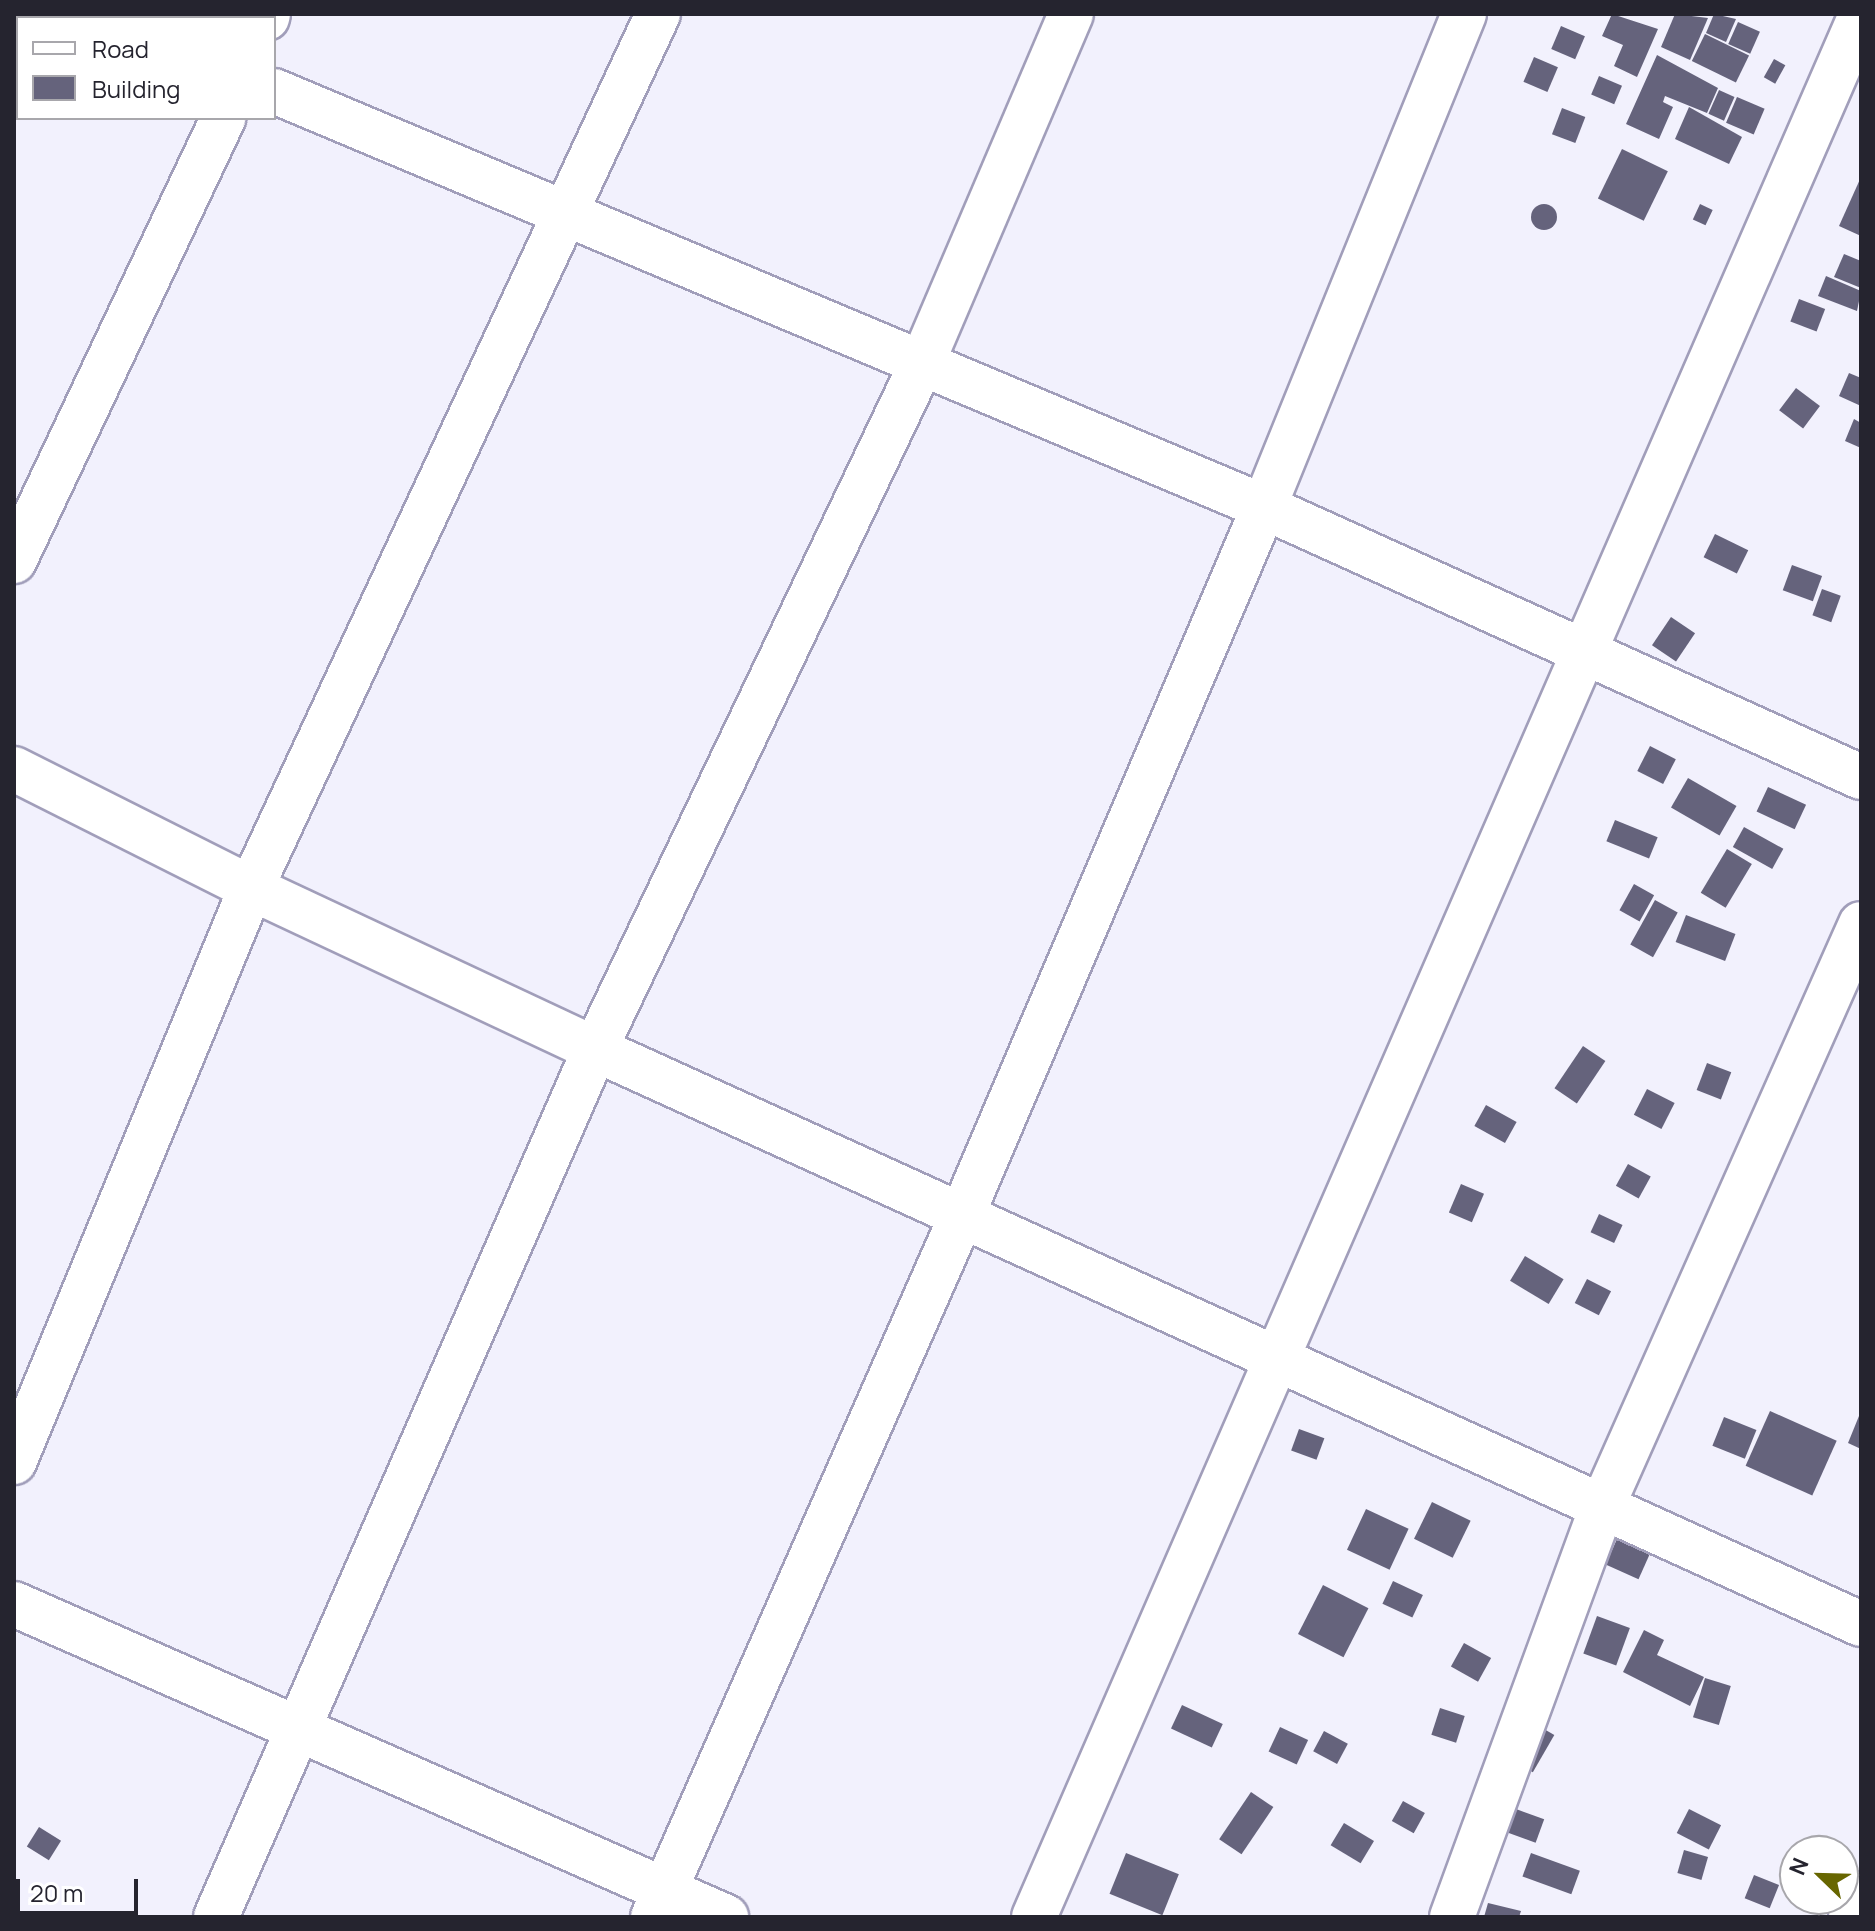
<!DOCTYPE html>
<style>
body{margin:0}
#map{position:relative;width:1875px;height:1931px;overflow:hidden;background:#f2f1fd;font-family:Manrope,sans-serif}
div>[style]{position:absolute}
.building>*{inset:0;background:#65637c;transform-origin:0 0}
.round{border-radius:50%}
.roads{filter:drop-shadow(2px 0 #a19eba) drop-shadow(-2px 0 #a19eba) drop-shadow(0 2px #a19eba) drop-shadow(0 -2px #a19eba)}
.minor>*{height:44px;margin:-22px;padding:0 22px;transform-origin:22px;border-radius:22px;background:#fff}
span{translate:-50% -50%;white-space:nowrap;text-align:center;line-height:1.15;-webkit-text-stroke:8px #fff;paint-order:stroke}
.frame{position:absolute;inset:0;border:16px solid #25242f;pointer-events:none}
.legend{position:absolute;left:16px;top:16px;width:260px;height:104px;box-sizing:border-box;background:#fff;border:2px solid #a8a7ac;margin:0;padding:10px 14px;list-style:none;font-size:24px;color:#25242f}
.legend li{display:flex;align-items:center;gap:16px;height:40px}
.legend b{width:40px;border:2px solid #a8a7ac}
.north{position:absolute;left:1779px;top:1835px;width:80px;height:80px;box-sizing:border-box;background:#fff;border:2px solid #a8a7ac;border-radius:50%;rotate:293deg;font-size:22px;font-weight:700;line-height:32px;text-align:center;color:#25242f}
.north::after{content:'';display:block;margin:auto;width:28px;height:36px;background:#676600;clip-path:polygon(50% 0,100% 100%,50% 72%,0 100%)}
.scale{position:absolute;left:16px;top:1879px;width:122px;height:36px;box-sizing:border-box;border:4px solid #25242f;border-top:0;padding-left:10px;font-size:24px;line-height:28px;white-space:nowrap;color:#25242f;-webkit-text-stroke:6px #fff;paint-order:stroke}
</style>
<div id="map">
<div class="building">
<div style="clip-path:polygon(1612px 14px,1658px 29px,1637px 77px,1614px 66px,1623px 45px,1602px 36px)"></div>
<div style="clip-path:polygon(1675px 14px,1708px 18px,1690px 60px,1661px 47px)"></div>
<div style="clip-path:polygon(1714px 14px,1736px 19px,1726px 42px,1706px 33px)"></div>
<div style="left:1738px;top:22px;width:24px;height:24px;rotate:24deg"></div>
<div style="left:1561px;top:26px;width:26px;height:25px;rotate:23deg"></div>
<div style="left:1705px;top:34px;width:49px;height:30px;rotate:26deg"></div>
<div style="clip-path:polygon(1657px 55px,1718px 88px,1707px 113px,1665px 96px,1663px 102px,1673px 107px,1659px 139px,1626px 124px)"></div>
<div style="left:1534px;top:57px;width:26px;height:27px;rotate:23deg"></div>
<div style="left:1774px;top:59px;width:13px;height:21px;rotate:29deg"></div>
<div style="left:1599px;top:76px;width:25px;height:20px;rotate:23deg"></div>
<div style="left:1719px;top:90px;width:17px;height:26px;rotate:24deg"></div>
<div style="left:1737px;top:97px;width:30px;height:28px;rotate:23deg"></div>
<div style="clip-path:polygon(1689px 107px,1742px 137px,1729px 164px,1675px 139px)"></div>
<div style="left:1562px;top:108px;width:25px;height:28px;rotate:21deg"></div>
<div style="left:1622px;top:149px;width:51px;height:55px;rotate:26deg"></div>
<div style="clip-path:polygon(1861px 177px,1861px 236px,1839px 226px)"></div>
<div style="left:1700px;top:204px;width:14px;height:17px;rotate:25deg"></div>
<div class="round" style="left:1531px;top:204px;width:26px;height:26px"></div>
<div style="clip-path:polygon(1844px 254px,1861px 261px,1861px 288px,1834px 277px)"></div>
<div style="clip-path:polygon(1826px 276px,1861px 291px,1857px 311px,1818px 296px)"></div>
<div style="left:1799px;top:299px;width:28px;height:24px;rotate:21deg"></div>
<div style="clip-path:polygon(1849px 373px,1861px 378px,1861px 406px,1839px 396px)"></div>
<div style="left:1796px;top:388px;width:30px;height:28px;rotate:37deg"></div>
<div style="clip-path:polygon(1854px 419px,1861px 423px,1861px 448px,1845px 441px)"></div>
<div style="left:1715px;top:534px;width:37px;height:26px;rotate:26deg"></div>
<div style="left:1792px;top:565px;width:32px;height:27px;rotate:20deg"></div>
<div style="left:1822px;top:589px;width:20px;height:28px;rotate:20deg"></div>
<div style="left:1671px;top:617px;width:29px;height:34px;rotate:34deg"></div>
<div style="left:1650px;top:746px;width:29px;height:28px;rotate:27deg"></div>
<div style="left:1688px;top:778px;width:56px;height:34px;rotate:30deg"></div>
<div style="left:1768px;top:787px;width:42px;height:27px;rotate:25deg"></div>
<div style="left:1615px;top:820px;width:46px;height:23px;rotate:22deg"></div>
<div style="left:1744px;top:827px;width:45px;height:23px;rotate:29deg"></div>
<div style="left:1727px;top:849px;width:29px;height:51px;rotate:31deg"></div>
<div style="left:1634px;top:884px;width:23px;height:30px;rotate:29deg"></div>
<div style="left:1655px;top:900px;width:26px;height:51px;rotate:29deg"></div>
<div style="left:1686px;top:915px;width:53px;height:29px;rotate:21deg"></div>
<div style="left:1583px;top:1046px;width:27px;height:51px;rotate:34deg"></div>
<div style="left:1707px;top:1063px;width:26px;height:29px;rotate:21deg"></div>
<div style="left:1647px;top:1089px;width:31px;height:29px;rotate:27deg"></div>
<div style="left:1486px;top:1105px;width:35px;height:24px;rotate:29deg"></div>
<div style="left:1628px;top:1164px;width:26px;height:25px;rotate:29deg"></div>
<div style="left:1461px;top:1184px;width:25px;height:31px;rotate:23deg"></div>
<div style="left:1599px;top:1214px;width:26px;height:20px;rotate:25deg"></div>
<div style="left:1525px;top:1256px;width:45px;height:29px;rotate:31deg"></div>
<div style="left:1587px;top:1279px;width:27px;height:27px;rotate:27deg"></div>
<div style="left:1770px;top:1411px;width:73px;height:60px;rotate:24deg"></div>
<div style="clip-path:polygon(1861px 1411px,1861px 1449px,1848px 1443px)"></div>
<div style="left:1724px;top:1417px;width:35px;height:31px;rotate:22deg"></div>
<div style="left:1299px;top:1429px;width:27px;height:23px;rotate:20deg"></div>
<div style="left:1432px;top:1502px;width:43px;height:41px;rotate:26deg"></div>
<div style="left:1366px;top:1509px;width:47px;height:45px;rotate:25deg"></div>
<div style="left:1617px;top:1539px;width:36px;height:28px;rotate:24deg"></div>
<div style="left:1393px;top:1581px;width:33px;height:25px;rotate:25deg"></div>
<div style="left:1323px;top:1585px;width:51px;height:55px;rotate:27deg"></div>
<div style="left:1597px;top:1616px;width:35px;height:40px;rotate:20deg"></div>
<div style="clip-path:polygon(1644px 1630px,1664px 1640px,1657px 1655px,1704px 1677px,1690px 1706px,1623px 1672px)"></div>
<div style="left:1464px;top:1643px;width:31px;height:27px;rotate:29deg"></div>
<div style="left:1705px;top:1678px;width:27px;height:41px;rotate:17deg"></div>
<div style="left:1182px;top:1705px;width:45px;height:26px;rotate:25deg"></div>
<div style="left:1440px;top:1708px;width:26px;height:28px;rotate:18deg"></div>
<div style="left:1537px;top:1725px;width:20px;height:43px;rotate:30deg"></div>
<div style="left:1280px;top:1727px;width:31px;height:27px;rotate:25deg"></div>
<div style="left:1324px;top:1731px;width:27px;height:23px;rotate:28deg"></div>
<div style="left:1251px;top:1792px;width:27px;height:57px;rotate:34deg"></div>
<div style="left:1403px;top:1801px;width:25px;height:23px;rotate:29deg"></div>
<div style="left:1516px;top:1809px;width:30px;height:25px;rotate:20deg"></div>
<div style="left:1689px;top:1809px;width:36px;height:27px;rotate:27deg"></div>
<div style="left:1344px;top:1823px;width:35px;height:26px;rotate:31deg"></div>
<div style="left:39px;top:1827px;width:26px;height:23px;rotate:32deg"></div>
<div style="left:1684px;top:1850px;width:25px;height:24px;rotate:16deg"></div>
<div style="left:1126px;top:1853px;width:57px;height:44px;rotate:22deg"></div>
<div style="left:1531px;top:1853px;width:52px;height:25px;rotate:20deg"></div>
<div style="left:1754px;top:1875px;width:27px;height:25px;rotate:22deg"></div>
<div style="clip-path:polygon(1488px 1903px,1521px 1911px,1519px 1917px,1484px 1917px)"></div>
</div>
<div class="roads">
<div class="minor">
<div style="left:92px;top:14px;width:10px;rotate:24deg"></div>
<div style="left:267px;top:18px;width:4px;rotate:-76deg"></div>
<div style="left:274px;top:91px;width:1074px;rotate:22.79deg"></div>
<div style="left:1264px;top:507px;width:655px;rotate:24.34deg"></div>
<div style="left:14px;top:561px;width:490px;rotate:-64.7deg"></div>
<div style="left:14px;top:769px;width:265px;rotate:26.7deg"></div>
<div style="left:251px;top:888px;width:380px;rotate:25.1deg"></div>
<div style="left:595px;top:1049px;width:1390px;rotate:24.43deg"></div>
<div style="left:14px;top:1462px;width:621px;rotate:-67.56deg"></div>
<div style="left:251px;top:888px;width:964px;rotate:-65.03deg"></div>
<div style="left:14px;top:1604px;width:778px;rotate:23.73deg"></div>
<div style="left:216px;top:1917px;width:947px;rotate:-66.41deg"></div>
<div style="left:595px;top:1049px;width:762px;rotate:-64.51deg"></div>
<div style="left:923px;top:361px;width:377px;rotate:-66.9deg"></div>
<div style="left:653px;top:1917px;width:767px;rotate:-66.24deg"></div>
<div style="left:962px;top:1215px;width:770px;rotate:-66.9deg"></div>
<div style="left:1264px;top:507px;width:532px;rotate:-67.92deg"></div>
<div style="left:1034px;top:1917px;width:2074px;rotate:-66.5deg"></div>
<div style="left:1452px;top:1917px;width:434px;rotate:-69.9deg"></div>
<div style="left:1601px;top:1509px;width:640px;rotate:-66.04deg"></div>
<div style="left:1851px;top:1917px;width:25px;rotate:-67deg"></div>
</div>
</div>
<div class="frame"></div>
<ul class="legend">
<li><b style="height:10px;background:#fff"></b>Road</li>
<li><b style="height:22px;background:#65637c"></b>Building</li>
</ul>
<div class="north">N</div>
<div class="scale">20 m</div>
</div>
